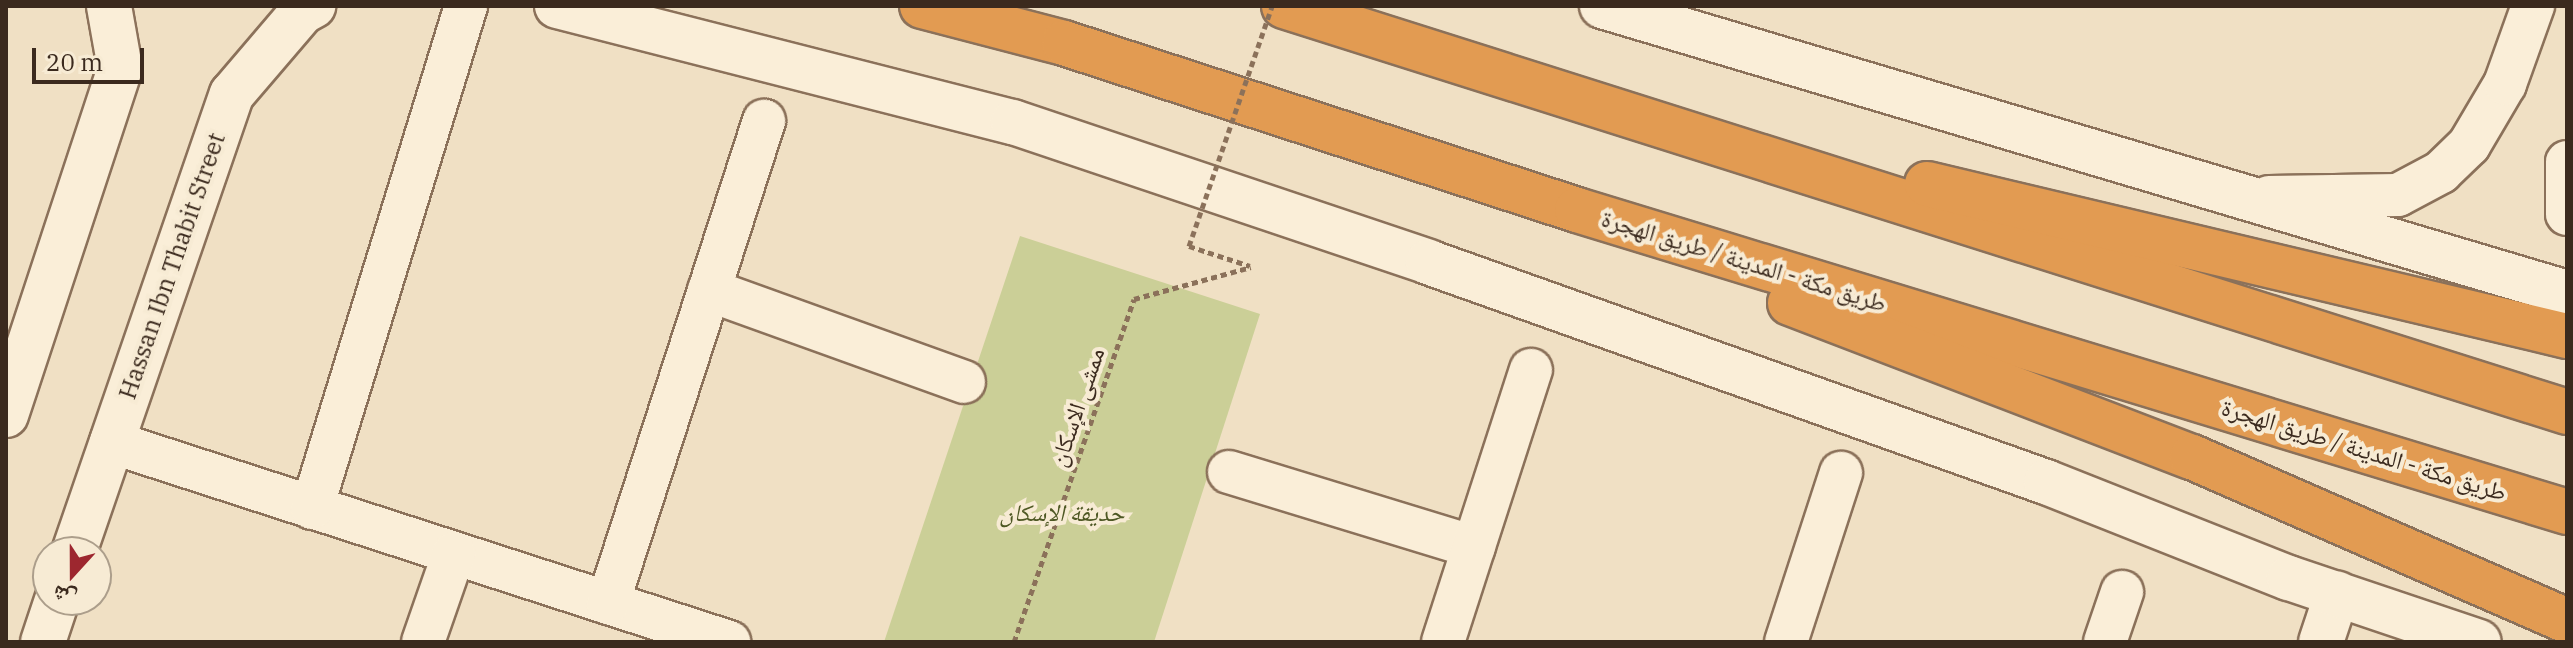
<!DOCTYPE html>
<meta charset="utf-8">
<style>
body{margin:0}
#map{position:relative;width:2573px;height:648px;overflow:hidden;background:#f0e0c4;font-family:"IBM Plex Serif","Noto Naskh Arabic",serif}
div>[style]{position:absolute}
.green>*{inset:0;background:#cbcf97}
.path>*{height:5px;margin-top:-2.5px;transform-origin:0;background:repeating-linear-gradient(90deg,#8b715a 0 6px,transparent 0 10px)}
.roads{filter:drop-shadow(2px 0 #8b715a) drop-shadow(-2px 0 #8b715a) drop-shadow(0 2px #8b715a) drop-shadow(0 -2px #8b715a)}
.minor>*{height:42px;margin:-21px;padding:0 21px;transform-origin:21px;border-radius:21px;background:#faeed8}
.tertiary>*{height:44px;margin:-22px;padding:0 22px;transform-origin:22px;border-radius:22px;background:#faeed8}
.secondary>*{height:44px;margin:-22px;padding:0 22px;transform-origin:22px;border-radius:22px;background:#faeed8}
.motorway>*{height:44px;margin:-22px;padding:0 22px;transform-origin:22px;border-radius:22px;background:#e29b52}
.path-bridge>*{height:5px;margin-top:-2.5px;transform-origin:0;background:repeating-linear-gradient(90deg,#8b715a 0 6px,transparent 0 10px)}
span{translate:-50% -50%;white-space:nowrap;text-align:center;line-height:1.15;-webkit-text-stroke:8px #f7ebd4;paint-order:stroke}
.street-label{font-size:24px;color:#3b2a1e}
.park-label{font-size:24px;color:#4e5824;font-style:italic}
.frame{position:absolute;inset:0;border:8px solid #3b2a1e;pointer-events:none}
.north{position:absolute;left:32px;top:536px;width:80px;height:80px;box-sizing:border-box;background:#f7ebd4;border:2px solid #ac9e8b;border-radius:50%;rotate:201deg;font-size:22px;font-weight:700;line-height:32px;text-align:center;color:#3b2a1e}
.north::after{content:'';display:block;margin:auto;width:28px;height:36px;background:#9d272f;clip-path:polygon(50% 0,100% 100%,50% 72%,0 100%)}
.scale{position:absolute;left:32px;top:48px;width:112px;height:36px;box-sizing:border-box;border:4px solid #3b2a1e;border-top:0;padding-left:10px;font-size:24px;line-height:28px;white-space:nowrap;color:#3b2a1e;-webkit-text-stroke:6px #f7ebd4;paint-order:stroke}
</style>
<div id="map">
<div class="green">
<div style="clip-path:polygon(1020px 236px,1260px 314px,1154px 642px,884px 642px)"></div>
</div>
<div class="path">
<div style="left:1189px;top:246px;width:64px;rotate:18.2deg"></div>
<div style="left:1014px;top:642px;width:363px;rotate:-70.7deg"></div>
<div style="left:1134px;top:299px;width:121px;rotate:-15.3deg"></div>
</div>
<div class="roads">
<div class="minor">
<div style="left:2567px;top:162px;width:52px;rotate:90deg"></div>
<div style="left:2269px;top:197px;width:129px;rotate:-0.9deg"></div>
<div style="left:2398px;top:195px;width:49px;rotate:-28.1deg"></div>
<div style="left:2441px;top:172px;width:39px;rotate:-44deg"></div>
<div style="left:2469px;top:145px;width:71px;rotate:-59.5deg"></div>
<div style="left:2505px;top:84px;width:83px;rotate:-70.3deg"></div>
<div style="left:709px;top:290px;width:271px;rotate:19.8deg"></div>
<div style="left:111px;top:442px;width:650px;rotate:17.93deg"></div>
<div style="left:1229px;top:472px;width:256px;rotate:17deg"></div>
<div style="left:312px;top:508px;width:525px;rotate:-72.95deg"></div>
<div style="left:608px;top:603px;width:507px;rotate:-72.07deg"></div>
<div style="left:423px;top:642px;width:94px;rotate:-70.8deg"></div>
<div style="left:1443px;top:642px;width:286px;rotate:-72.1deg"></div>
<div style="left:1786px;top:642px;width:178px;rotate:-72deg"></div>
<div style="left:2105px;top:642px;width:53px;rotate:-71.2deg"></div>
</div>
<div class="tertiary">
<div style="left:6px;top:415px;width:365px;rotate:-71.8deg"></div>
<div style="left:120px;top:68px;width:63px;rotate:-100.1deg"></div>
<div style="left:74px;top:552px;width:484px;rotate:-71deg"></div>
<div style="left:232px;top:94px;width:108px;rotate:-49.5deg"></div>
<div style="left:302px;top:12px;width:13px;rotate:-29deg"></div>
<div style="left:43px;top:642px;width:44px;rotate:-71.6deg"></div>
<div style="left:2321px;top:642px;width:51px;rotate:-71.6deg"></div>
</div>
<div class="secondary">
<div style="left:557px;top:6px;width:471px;rotate:14.3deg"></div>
<div style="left:1013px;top:122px;width:438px;rotate:18.6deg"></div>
<div style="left:1428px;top:262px;width:656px;rotate:19.6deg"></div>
<div style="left:2046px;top:482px;width:261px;rotate:21.6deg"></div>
<div style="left:2289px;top:578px;width:200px;rotate:18.6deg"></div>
<div style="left:1602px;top:6px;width:1007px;rotate:16.56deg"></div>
</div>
<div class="motorway">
<div style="left:922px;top:6px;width:147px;rotate:14.6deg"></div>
<div style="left:1064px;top:43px;width:539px;rotate:18.03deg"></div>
<div style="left:1577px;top:210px;width:1035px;rotate:16.96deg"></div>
<div style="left:1284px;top:6px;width:1346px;rotate:17.56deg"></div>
<div style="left:1927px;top:184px;width:658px;rotate:13.36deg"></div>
<div style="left:1790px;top:303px;width:430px;rotate:21deg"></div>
<div style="left:2192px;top:457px;width:409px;rotate:23.6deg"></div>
</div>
</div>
<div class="path-bridge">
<div style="left:1189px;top:246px;width:254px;rotate:-70.9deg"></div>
</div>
<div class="street-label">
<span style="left:1744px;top:261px;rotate:17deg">طريق مكة - المدينة / طريق الهجرة</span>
<span style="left:172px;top:266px;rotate:-71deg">Hassan Ibn Thabit Street</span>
<span style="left:1077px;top:407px;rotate:-71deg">ممشى الإسكان</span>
<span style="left:2364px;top:450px;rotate:17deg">طريق مكة - المدينة / طريق الهجرة</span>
</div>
<div class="park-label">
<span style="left:1062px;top:513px">حديقة الإسكان</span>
</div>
<div class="frame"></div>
<div class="north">ش</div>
<div class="scale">20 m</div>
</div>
